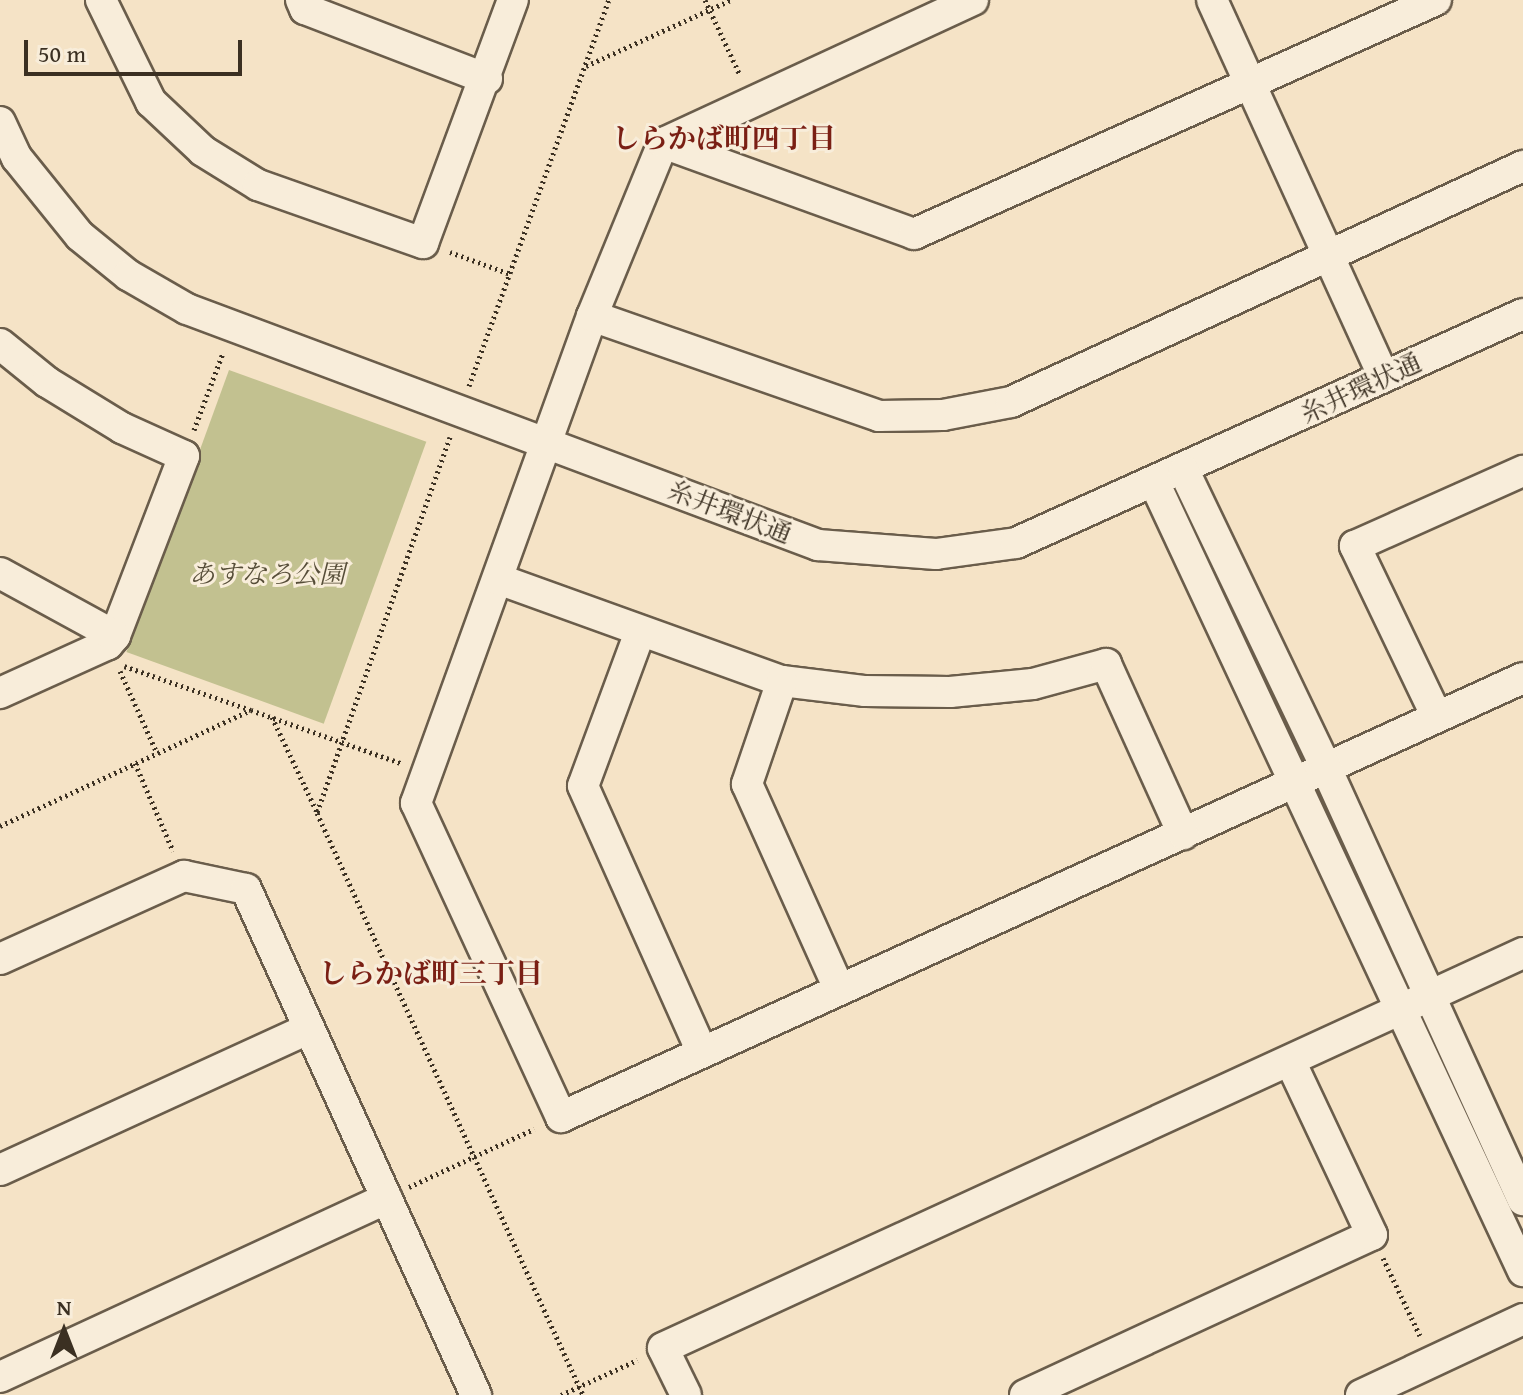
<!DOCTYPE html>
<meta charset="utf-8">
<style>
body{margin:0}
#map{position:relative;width:1523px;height:1395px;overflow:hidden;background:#f5e3c6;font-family:"Gentium Book Plus","Noto Serif JP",serif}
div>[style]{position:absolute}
.green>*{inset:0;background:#c2c190;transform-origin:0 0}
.path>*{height:5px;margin-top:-2.5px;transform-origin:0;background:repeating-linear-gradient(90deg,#3b3022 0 2px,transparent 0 6px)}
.roads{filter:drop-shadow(2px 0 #6a5d4b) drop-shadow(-2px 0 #6a5d4b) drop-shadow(0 2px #6a5d4b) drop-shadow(0 -2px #6a5d4b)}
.minor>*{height:30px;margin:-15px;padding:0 15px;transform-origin:15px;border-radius:15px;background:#f8edda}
span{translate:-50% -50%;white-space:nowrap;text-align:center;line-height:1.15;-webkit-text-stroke:6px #f8edda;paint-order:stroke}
.street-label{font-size:26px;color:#3b3022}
.park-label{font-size:26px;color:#564d38;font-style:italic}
.neighbourhood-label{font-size:28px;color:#7a1f14;font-weight:700}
.north{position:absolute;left:24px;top:1291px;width:80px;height:80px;-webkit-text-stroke:6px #f8edda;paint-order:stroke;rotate:0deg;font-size:22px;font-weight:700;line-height:32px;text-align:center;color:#3b3022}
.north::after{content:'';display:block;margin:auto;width:28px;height:36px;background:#3b3022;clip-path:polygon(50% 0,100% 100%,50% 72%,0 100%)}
.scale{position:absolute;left:24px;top:40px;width:218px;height:36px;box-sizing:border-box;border:4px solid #3b3022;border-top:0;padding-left:10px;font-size:24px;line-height:28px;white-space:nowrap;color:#3b3022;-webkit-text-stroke:6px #f8edda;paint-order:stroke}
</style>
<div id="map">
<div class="green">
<div style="left:229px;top:370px;width:210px;height:300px;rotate:20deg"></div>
</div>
<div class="path">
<div style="left:705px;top:0;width:83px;rotate:65deg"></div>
<div style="left:586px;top:66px;width:159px;rotate:-24.5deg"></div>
<div style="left:450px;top:252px;width:64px;rotate:20.1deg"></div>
<div style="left:469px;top:386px;width:411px;rotate:-70.1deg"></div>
<div style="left:194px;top:430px;width:82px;rotate:-69.4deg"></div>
<div style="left:450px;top:437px;width:399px;rotate:109.5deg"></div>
<div style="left:317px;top:813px;width:640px;rotate:65.44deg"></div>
<div style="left:120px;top:671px;width:90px;rotate:65.7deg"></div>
<div style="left:251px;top:710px;width:159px;rotate:19.5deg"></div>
<div style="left:272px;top:717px;width:105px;rotate:64.7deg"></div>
<div style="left:135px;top:763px;width:96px;rotate:66.6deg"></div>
<div style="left:0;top:826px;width:277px;rotate:-24.8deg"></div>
<div style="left:251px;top:710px;width:134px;rotate:-160.9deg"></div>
<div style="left:409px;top:1187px;width:138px;rotate:-24.9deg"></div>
<div style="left:1383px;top:1258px;width:86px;rotate:64.6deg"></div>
<div style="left:561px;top:1395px;width:84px;rotate:-24.7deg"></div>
</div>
<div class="roads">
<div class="minor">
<div style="left:101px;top:0;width:114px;rotate:63.9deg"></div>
<div style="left:151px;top:102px;width:71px;rotate:43.3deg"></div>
<div style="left:203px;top:151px;width:65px;rotate:31.7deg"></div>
<div style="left:258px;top:185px;width:175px;rotate:19.4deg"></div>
<div style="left:423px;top:243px;width:259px;rotate:-69.7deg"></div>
<div style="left:301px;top:0;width:10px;rotate:66deg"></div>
<div style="left:305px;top:9px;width:195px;rotate:21deg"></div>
<div style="left:973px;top:0;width:341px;rotate:155.2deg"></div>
<div style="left:663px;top:143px;width:187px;rotate:112.3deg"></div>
<div style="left:592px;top:316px;width:518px;rotate:109.87deg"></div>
<div style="left:416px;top:803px;width:346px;rotate:65.2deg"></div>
<div style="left:561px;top:1117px;width:1057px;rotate:-24.53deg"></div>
<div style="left:1212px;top:0;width:414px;rotate:65.5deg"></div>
<div style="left:0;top:122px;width:40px;rotate:65deg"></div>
<div style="left:17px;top:158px;width:100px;rotate:51.1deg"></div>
<div style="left:80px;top:236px;width:62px;rotate:39.1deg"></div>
<div style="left:128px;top:275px;width:68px;rotate:30deg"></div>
<div style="left:187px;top:309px;width:674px;rotate:20.51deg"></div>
<div style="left:818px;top:545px;width:118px;rotate:4.4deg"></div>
<div style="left:936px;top:554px;width:81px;rotate:-7.8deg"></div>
<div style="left:1016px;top:543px;width:556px;rotate:-24.31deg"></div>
<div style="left:663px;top:143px;width:267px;rotate:19.9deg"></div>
<div style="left:914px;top:234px;width:572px;rotate:-24.15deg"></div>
<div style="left:592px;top:316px;width:304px;rotate:19.2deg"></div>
<div style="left:879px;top:416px;width:64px;rotate:-0.9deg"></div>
<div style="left:943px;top:415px;width:69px;rotate:-10.8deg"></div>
<div style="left:1011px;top:402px;width:564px;rotate:-24.75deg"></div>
<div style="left:0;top:344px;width:60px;rotate:39deg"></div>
<div style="left:47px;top:382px;width:88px;rotate:31.5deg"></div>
<div style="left:122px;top:428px;width:68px;rotate:24.3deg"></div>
<div style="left:184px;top:456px;width:193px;rotate:111deg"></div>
<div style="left:115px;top:636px;width:11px;rotate:131deg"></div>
<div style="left:108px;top:644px;width:119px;rotate:155.6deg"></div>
<div style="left:1184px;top:471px;width:329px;rotate:64.4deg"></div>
<div style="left:1326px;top:768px;width:475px;rotate:65.5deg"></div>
<div style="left:1155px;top:484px;width:869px;rotate:64.94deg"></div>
<div style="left:0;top:573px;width:131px;rotate:28.7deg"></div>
<div style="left:498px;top:579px;width:302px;rotate:19.8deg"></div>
<div style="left:782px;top:681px;width:84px;rotate:6.9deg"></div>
<div style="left:865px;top:691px;width:85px;rotate:0.7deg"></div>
<div style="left:950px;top:692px;width:83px;rotate:-5.5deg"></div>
<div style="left:1033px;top:684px;width:76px;rotate:-15.3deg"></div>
<div style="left:1106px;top:664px;width:187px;rotate:65.6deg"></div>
<div style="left:640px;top:632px;width:164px;rotate:110.3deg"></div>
<div style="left:583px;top:786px;width:291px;rotate:65.9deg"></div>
<div style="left:782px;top:681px;width:109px;rotate:108.8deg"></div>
<div style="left:747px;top:784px;width:225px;rotate:65.8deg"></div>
<div style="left:1437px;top:717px;width:190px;rotate:-115.6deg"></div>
<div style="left:1355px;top:546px;width:184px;rotate:-24.1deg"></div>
<div style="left:0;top:959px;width:202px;rotate:-24.3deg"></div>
<div style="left:184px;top:876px;width:63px;rotate:11.8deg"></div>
<div style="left:246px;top:889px;width:556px;rotate:65.56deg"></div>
<div style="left:0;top:1170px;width:339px;rotate:-24.6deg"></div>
<div style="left:0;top:1377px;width:426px;rotate:-24.8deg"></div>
<div style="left:686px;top:1395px;width:52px;rotate:-116.1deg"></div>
<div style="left:663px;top:1348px;width:946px;rotate:-24.67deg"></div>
<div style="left:1025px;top:1395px;width:382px;rotate:-24.8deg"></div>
<div style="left:1372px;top:1235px;width:192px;rotate:-115.2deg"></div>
<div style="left:1361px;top:1395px;width:179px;rotate:-25.1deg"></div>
</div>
</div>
<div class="street-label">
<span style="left:1361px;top:388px;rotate:-25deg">糸井環状通</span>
<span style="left:730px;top:512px;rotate:21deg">糸井環状通</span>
</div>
<div class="park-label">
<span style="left:267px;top:574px">あすなろ公園</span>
</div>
<div class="neighbourhood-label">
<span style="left:724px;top:138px">しらかば町四丁目</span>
<span style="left:431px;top:973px">しらかば町三丁目</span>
</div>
<div class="north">N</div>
<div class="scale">50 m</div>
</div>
